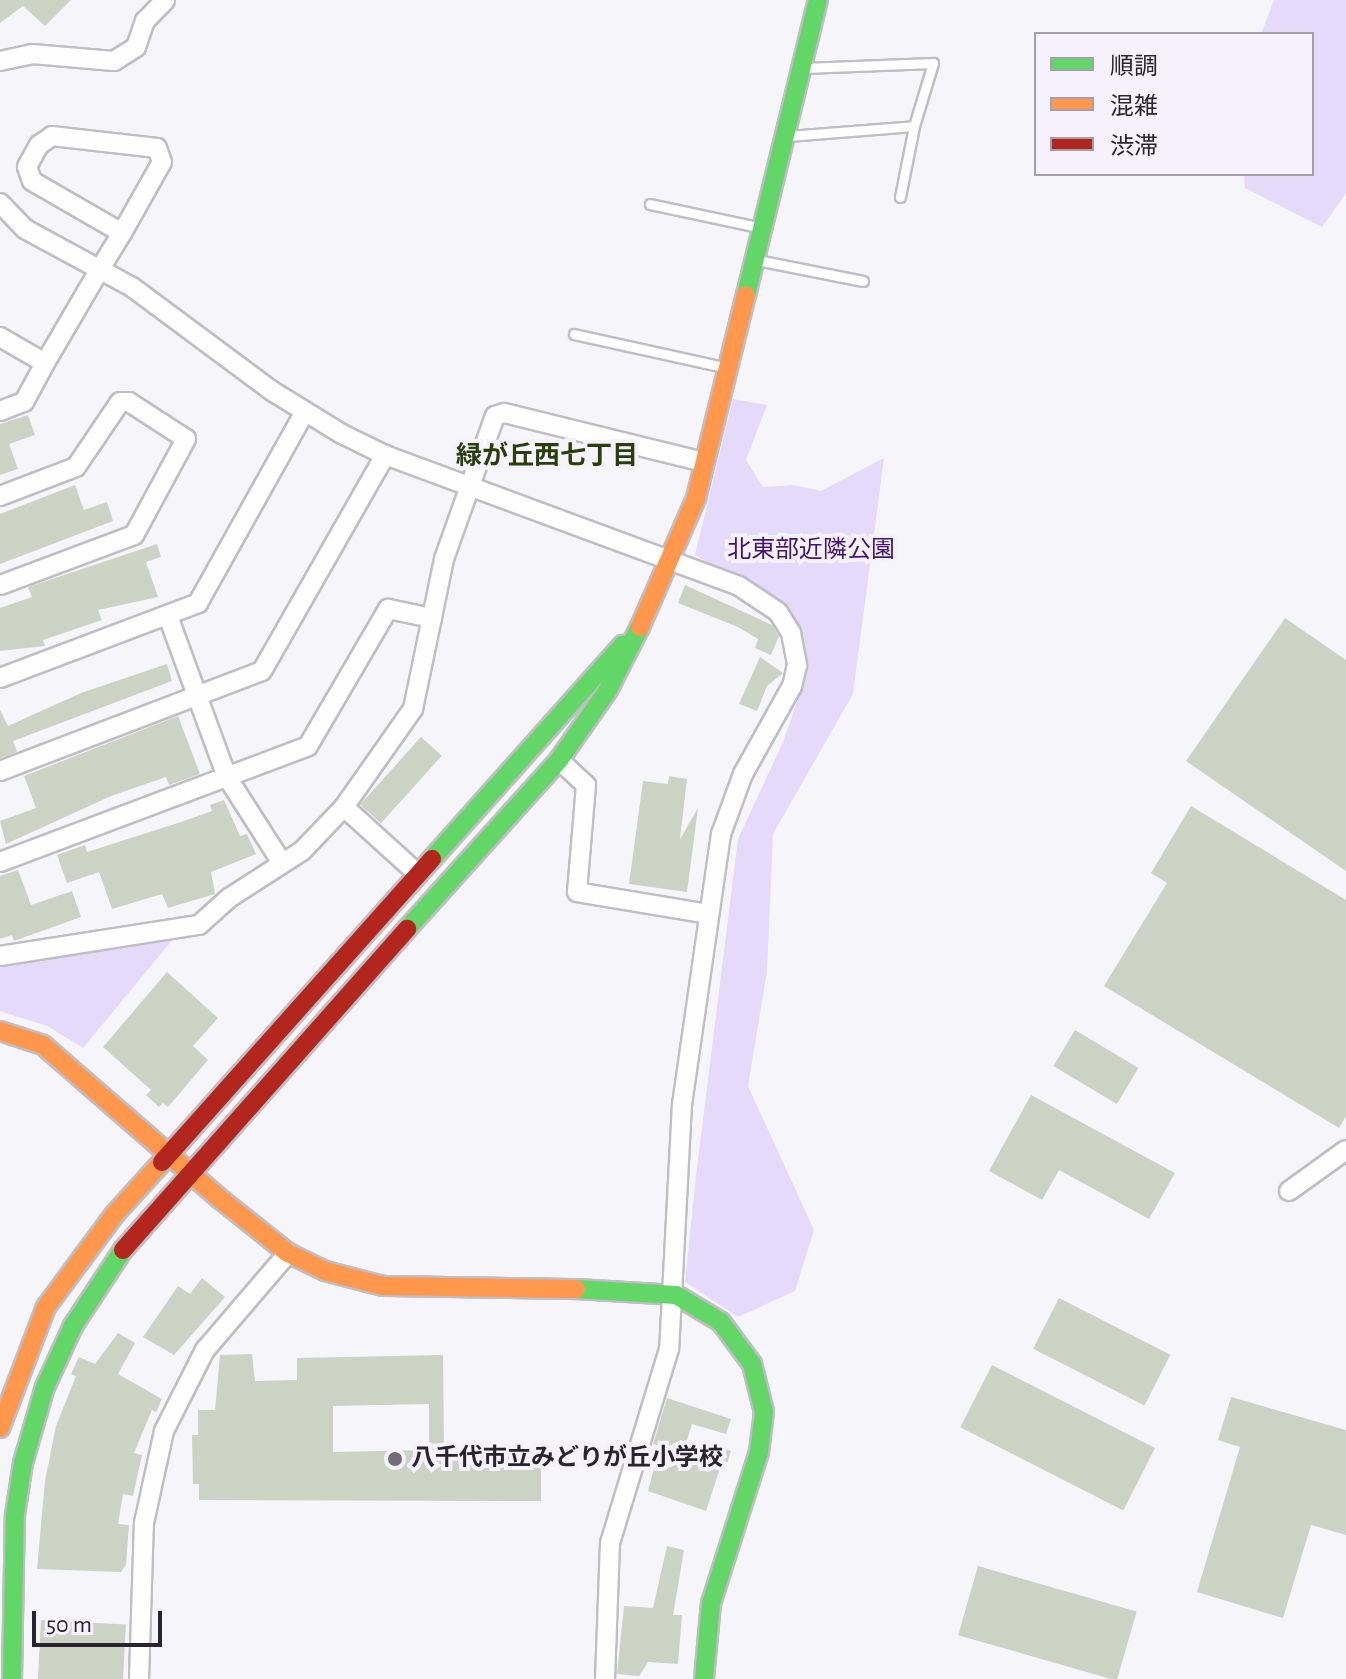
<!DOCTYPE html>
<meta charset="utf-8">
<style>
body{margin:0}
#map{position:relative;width:1346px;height:1679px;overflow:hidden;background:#f6f5fa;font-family:"Alegreya Sans","Noto Sans JP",sans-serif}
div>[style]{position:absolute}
.green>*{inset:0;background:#e5dafa}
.building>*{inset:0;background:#ccd3c5;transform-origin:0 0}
.roads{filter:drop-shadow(2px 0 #c0bdc4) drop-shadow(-2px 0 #c0bdc4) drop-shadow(0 2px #c0bdc4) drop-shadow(0 -2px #c0bdc4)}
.lane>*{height:9px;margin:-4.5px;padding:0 4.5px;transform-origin:4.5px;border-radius:4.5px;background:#fefefe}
.street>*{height:18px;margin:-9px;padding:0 9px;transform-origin:9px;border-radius:9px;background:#fefefe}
.fast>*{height:18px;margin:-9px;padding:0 9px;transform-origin:9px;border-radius:9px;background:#63d668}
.slow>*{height:18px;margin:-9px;padding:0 9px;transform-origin:9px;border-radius:9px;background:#ff974d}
.jam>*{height:18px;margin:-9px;padding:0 9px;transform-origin:9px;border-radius:9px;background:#b3261e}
.dots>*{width:22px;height:22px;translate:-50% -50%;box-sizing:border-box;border:4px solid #f5f2fd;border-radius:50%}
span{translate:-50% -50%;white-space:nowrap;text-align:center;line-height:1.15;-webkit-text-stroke:8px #f5f2fd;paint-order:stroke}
.park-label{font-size:24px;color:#431272}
.poi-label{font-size:24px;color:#29252f;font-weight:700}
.left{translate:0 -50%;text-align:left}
.neighbourhood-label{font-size:26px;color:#293e09;font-weight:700}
.legend{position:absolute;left:1034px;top:32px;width:280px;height:144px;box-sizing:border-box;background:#f5f2fd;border:2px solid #a3a0ab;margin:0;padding:10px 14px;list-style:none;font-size:24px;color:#29252f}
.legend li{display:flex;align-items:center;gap:16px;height:40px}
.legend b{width:40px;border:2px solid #a3a0ab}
.scale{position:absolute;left:32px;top:1611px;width:130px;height:36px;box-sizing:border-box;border:4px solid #29252f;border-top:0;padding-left:10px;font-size:24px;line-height:28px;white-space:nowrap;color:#29252f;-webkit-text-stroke:6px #f5f2fd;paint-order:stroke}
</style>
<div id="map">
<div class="green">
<div style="clip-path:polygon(1274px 0,1346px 0,1346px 193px,1322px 227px,1245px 188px,1244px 174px,1312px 174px,1312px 34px,1261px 34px)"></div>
<div style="clip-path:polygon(733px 399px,767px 405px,746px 460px,763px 487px,794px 485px,821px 491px,884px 458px,853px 694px,773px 834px,767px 971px,748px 1086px,814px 1230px,795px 1291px,738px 1317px,685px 1282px,696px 1176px,738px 839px,783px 742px,805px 678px,797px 630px,788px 610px,695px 555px)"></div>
<div style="clip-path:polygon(174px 938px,83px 1048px,47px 1026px,0 1011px,0 965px)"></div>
</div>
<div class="building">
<div style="clip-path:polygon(0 0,71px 0,45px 26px,23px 6px,0 23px)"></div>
<div style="clip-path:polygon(28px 415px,35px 435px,9px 444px,18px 469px,0 475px,0 424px)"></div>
<div style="clip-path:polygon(75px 485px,84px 510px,107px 502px,113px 521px,0 564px,0 514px)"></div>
<div style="clip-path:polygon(157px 544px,161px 557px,146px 562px,158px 597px,98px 610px,102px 620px,43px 640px,45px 646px,0 651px,0 608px,32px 597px,28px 587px)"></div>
<div style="clip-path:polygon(685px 585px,772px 625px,779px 636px,771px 655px,755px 648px,758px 639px,738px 627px,678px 603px)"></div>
<div style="clip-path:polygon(1285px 618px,1346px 660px,1346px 871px,1186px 761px)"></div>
<div style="clip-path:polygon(760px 657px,783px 673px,767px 686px,757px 711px,739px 704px)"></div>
<div style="clip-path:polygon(167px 664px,172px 681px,13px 741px,17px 752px,0 758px,0 710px,8px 726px,81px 693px)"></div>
<div style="clip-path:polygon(178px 716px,200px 774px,169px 785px,166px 777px,111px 796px,6px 844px,0 821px,36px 808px,24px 776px)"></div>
<div style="left:421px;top:737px;width:28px;height:91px;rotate:42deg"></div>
<div style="clip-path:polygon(669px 776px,687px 779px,680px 839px,698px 808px,687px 892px,629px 884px,643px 781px,668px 784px)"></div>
<div style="clip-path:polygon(224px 800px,240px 836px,247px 834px,256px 854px,211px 872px,215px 894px,168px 908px,162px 894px,112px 909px,99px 872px,67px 883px,57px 855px,85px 845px,87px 852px,181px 822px,212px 811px,210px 805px)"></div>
<div style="clip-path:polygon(1191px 806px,1346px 900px,1346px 1116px,1339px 1128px,1104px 986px,1167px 883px,1151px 873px)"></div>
<div style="clip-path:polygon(18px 870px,31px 905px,72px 891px,81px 917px,14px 941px,12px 935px,0 939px,0 876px)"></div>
<div style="clip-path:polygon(167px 972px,218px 1018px,193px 1046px,208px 1060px,168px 1107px,163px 1103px,159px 1107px,146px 1095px,151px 1090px,103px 1047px)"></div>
<div style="left:1075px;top:1030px;width:74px;height:42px;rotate:31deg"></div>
<div style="clip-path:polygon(1031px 1095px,1175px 1173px,1149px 1219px,1059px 1170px,1042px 1200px,989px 1171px)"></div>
<div style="clip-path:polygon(202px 1278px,225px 1297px,174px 1355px,143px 1337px,178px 1286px,190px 1294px)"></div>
<div style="left:1059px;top:1298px;width:125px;height:57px;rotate:27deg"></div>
<div style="clip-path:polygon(118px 1333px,135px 1343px,118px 1374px,162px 1399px,156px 1412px,152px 1410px,134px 1453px,142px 1455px,133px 1496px,123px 1494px,118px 1524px,129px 1525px,126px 1564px,121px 1572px,37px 1569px,45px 1481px,56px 1426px,76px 1376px,71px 1374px,79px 1357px,95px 1364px)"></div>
<div style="clip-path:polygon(evenodd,252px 1354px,255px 1381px,297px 1380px,297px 1358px,443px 1355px,444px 1450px,541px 1449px,541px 1501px,199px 1500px,199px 1484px,193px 1484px,192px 1435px,198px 1435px,198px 1410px,215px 1410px,220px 1355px,252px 1354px,429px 1404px,429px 1450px,333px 1452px,333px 1406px,429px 1404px)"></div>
<div style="left:992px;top:1365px;width:183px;height:70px;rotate:27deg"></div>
<div style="clip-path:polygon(1231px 1397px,1346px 1430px,1346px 1535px,1311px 1525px,1283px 1618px,1197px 1592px,1240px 1447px,1218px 1440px)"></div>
<div style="clip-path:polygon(667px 1398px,731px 1419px,726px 1434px,692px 1424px,681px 1459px,706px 1467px,713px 1445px,731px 1451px,726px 1467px,721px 1465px,706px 1511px,648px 1491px,660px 1446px,653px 1444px)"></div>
<div style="clip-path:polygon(667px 1546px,684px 1550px,673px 1615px,682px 1615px,678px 1664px,648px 1662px,639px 1676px,617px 1674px,624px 1606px,653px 1608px)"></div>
<div style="left:978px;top:1566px;width:165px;height:72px;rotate:16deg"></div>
<div style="left:41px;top:1620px;width:85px;height:59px;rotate:3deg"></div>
</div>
<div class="roads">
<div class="lane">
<div style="left:788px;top:136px;width:126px;rotate:-4.5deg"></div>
<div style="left:914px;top:126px;width:66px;rotate:-73.2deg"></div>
<div style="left:933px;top:63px;width:130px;rotate:177.8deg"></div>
<div style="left:900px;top:197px;width:72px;rotate:-78.8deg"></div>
<div style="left:650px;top:204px;width:110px;rotate:12deg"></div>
<div style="left:757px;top:260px;width:108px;rotate:11.2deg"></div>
<div style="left:574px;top:334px;width:154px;rotate:12.4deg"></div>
</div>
<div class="street">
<div style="left:0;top:61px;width:33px;rotate:-12deg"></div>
<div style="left:32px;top:54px;width:82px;rotate:4.9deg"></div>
<div style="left:114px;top:61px;width:26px;rotate:-32deg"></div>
<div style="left:136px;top:47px;width:28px;rotate:-71deg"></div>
<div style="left:145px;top:21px;width:29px;rotate:-46deg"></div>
<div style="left:0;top:203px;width:36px;rotate:46deg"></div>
<div style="left:25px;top:229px;width:122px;rotate:28.5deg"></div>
<div style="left:132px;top:287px;width:174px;rotate:36.6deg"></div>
<div style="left:272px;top:391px;width:82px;rotate:31.6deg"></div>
<div style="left:342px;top:434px;width:48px;rotate:26deg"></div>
<div style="left:385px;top:455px;width:377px;rotate:20.3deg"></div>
<div style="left:739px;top:586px;width:47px;rotate:33.7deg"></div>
<div style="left:778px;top:612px;width:25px;rotate:58deg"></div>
<div style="left:791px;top:633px;width:33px;rotate:79deg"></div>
<div style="left:797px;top:665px;width:22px;rotate:103deg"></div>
<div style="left:792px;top:686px;width:101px;rotate:119.1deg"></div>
<div style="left:743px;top:774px;width:64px;rotate:110.1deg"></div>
<div style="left:721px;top:834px;width:273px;rotate:98.2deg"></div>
<div style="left:682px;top:1104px;width:245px;rotate:93deg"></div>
<div style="left:669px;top:1349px;width:203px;rotate:106.9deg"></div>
<div style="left:610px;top:1543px;width:136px;rotate:92.1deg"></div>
<div style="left:0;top:337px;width:52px;rotate:30deg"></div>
<div style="left:45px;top:363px;width:109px;rotate:-59.7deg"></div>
<div style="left:100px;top:269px;width:42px;rotate:-58.6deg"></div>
<div style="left:122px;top:233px;width:81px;rotate:-60.6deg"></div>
<div style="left:162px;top:162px;width:15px;rotate:-110deg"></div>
<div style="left:157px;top:148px;width:106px;rotate:-173.5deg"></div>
<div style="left:52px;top:136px;width:16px;rotate:145deg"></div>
<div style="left:39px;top:145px;width:25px;rotate:119deg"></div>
<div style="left:27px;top:167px;width:15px;rotate:70deg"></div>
<div style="left:32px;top:181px;width:104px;rotate:30deg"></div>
<div style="left:0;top:411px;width:26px;rotate:-21deg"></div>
<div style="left:24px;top:402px;width:44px;rotate:-61.7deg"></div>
<div style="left:0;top:496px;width:81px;rotate:-20.9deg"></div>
<div style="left:76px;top:467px;width:78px;rotate:-55.9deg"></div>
<div style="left:120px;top:402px;width:9px"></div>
<div style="left:129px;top:402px;width:68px;rotate:33deg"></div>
<div style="left:186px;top:439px;width:109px;rotate:118.4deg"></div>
<div style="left:134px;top:535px;width:143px;rotate:159.5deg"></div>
<div style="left:168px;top:616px;width:171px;rotate:69.9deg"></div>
<div style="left:227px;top:777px;width:102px;rotate:57.4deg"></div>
<div style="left:0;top:678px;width:212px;rotate:-20.7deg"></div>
<div style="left:198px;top:603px;width:218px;rotate:-60.8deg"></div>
<div style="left:559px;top:760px;width:37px;rotate:43deg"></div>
<div style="left:586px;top:785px;width:107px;rotate:94.8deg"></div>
<div style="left:577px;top:892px;width:133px;rotate:9.5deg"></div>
<div style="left:0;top:771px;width:280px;rotate:-20.9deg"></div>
<div style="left:262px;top:671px;width:249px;rotate:-60.3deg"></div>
<div style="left:344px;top:807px;width:100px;rotate:42.2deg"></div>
<div style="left:0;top:862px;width:329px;rotate:-20.6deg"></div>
<div style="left:308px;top:746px;width:159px;rotate:-59.7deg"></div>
<div style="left:388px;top:609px;width:45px;rotate:11.6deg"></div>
<div style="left:0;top:956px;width:201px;rotate:-8.9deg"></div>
<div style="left:199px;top:925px;width:40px;rotate:-42deg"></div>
<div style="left:229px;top:898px;width:87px;rotate:-32.8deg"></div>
<div style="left:302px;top:851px;width:61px;rotate:-46.3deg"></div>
<div style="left:344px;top:807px;width:120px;rotate:-54.9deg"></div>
<div style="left:413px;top:709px;width:153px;rotate:-78.3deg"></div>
<div style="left:444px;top:559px;width:152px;rotate:-70.4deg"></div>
<div style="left:495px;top:416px;width:9px;rotate:-18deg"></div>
<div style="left:504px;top:413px;width:206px;rotate:13.8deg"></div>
<div style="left:1289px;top:1191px;width:70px;rotate:-35.7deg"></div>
<div style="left:139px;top:1679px;width:156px;rotate:-88.2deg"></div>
<div style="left:144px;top:1523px;width:94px;rotate:-77.7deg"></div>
<div style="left:164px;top:1431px;width:91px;rotate:-63.2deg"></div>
<div style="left:205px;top:1350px;width:128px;rotate:-49.4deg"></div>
</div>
<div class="fast">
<div style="left:746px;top:295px;width:304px;rotate:-76.3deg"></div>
<div style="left:432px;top:859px;width:287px;rotate:-48.3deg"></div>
<div style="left:407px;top:929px;width:227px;rotate:-48deg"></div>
<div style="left:559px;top:760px;width:85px;rotate:-55deg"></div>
<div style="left:608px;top:690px;width:71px;rotate:-63.1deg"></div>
<div style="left:576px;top:1289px;width:100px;rotate:3.4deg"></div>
<div style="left:676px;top:1295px;width:52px;rotate:31deg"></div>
<div style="left:721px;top:1322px;width:52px;rotate:53.6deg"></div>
<div style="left:752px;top:1364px;width:49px;rotate:76deg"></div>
<div style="left:764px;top:1412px;width:40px;rotate:97.1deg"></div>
<div style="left:759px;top:1452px;width:158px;rotate:107.6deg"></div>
<div style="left:711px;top:1603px;width:76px;rotate:95.3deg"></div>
<div style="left:12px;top:1679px;width:164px;rotate:-89deg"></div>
<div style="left:15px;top:1515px;width:53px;rotate:-81.3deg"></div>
<div style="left:23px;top:1463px;width:79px;rotate:-73.9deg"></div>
<div style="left:45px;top:1387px;width:67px;rotate:-65.3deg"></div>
<div style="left:73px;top:1326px;width:91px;rotate:-56.7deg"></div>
</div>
<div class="slow">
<div style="left:640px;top:627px;width:141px;rotate:-66.5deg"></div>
<div style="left:696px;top:498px;width:209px;rotate:-76.2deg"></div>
<div style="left:0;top:1031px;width:45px;rotate:18deg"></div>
<div style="left:43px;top:1045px;width:233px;rotate:41deg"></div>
<div style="left:219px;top:1198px;width:88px;rotate:38.6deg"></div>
<div style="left:288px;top:1253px;width:41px;rotate:25.9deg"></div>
<div style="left:325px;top:1271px;width:60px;rotate:14.5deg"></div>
<div style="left:383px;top:1286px;width:193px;rotate:0.9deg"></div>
<div style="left:0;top:1428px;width:129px;rotate:-69.2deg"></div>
<div style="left:46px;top:1307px;width:114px;rotate:-53.5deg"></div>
<div style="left:114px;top:1215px;width:72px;rotate:-47.8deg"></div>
</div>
<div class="jam">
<div style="left:162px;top:1162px;width:406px;rotate:-48.3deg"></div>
<div style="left:123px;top:1250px;width:429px;rotate:-48.5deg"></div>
</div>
</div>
<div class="dots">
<div style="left:395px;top:1459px;background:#716e76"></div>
</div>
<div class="park-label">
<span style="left:811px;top:551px">北東部近隣公園</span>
</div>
<div class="poi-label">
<span class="left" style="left:411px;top:1459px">八千代市立みどりが丘小学校</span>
</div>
<div class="neighbourhood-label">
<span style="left:547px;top:457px">緑が丘西七丁目</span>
</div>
<ul class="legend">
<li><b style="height:10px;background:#63d668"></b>順調</li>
<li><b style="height:10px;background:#ff974d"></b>混雑</li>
<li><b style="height:10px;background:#b3261e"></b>渋滞</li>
</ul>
<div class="scale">50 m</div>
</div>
